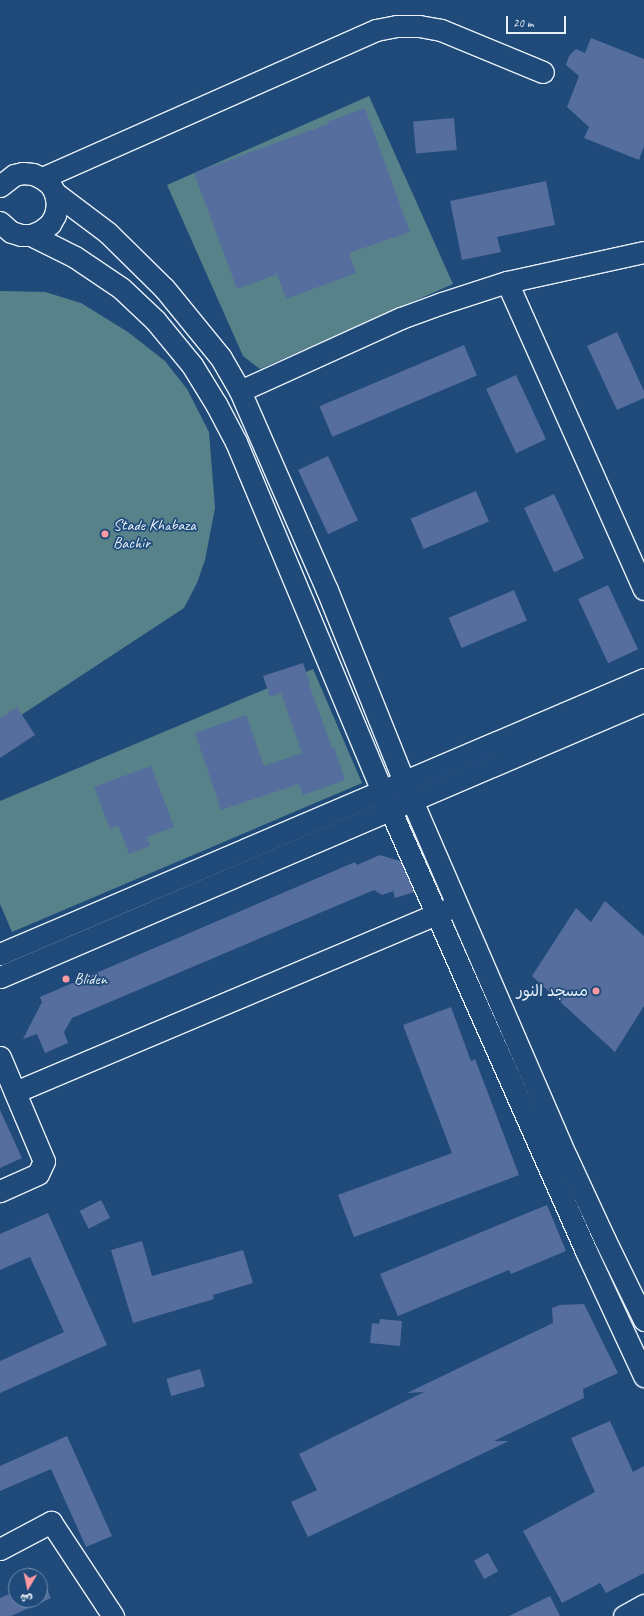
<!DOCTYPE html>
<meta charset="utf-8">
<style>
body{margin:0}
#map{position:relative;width:644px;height:1616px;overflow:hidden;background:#1f4a7a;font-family:Caveat,"Playpen Sans Arabic",sans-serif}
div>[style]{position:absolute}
.green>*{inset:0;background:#57828a}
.building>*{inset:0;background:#566e9e;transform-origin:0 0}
.roads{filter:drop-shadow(1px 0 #e8f1f8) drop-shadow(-1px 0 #e8f1f8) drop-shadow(0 1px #e8f1f8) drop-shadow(0 -1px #e8f1f8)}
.minor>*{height:21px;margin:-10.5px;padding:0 10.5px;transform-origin:10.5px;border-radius:10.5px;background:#1f4a7a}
.dots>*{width:11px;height:11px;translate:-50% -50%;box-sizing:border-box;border:2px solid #1f4a7a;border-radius:50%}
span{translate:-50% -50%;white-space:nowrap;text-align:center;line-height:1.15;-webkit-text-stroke:3.5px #1f4a7a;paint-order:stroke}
.poi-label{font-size:16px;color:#e8f1f8}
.left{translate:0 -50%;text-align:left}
.right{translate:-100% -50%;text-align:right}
.north{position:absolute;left:8px;top:1568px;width:40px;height:40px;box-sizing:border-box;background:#1f4a7a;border:1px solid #6f8dac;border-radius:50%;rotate:189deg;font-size:11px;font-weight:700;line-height:16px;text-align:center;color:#e8f1f8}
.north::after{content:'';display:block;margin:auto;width:14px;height:18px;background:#ff9aa2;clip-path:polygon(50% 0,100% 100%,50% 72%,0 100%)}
.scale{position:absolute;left:506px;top:16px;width:60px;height:18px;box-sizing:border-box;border:2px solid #e8f1f8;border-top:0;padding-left:5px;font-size:12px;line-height:14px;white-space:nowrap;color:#e8f1f8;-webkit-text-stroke:3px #1f4a7a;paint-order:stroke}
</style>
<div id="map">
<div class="green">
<div style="clip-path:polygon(369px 96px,453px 284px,260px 369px,243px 356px,167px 185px)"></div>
<div style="clip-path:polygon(0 291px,45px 292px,81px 303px,128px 332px,165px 361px,187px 389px,209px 432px,215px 508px,205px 560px,197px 583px,184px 608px,0 729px)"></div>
<div style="clip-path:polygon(313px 669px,362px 783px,12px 932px,0 904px,0 801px)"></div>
</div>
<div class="building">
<div style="clip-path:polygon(591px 38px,644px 59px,644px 146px,639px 160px,584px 138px,589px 127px,567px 107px,579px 76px,566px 65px,569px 56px,576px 49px,585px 53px)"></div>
<div style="clip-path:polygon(365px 108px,410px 232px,349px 253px,356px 273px,286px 299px,277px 274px,237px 289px,194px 173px,328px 124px,327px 122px)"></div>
<div style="left:454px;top:118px;width:32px;height:41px;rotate:85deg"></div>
<div style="clip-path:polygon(546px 181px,555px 225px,497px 237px,501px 252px,462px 260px,450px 201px)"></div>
<div style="clip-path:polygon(617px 332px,644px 391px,644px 398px,617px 410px,587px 346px)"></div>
<div style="left:464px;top:345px;width:33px;height:157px;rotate:67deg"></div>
<div style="left:516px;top:375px;width:71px;height:33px;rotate:65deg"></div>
<div style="left:328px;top:456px;width:71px;height:33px;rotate:65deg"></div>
<div style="left:476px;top:491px;width:33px;height:71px;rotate:67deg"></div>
<div style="left:554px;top:494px;width:71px;height:33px;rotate:65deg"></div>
<div style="left:608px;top:585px;width:71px;height:33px;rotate:65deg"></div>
<div style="left:514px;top:590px;width:33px;height:71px;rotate:67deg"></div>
<div style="clip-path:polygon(303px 663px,310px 683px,309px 684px,332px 748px,334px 747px,345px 780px,303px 795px,299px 784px,221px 810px,195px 733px,246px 715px,264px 766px,302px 753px,281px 693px,270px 697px,263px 676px)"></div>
<div style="clip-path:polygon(17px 707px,35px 735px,0 758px,0 718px)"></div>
<div style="clip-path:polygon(151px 766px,174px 827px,147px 837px,150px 846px,129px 854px,118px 825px,110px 829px,94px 787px)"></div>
<div style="clip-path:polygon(380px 855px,400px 861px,414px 892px,395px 898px,393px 891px,382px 895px,374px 890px,72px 1018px,64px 1032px,68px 1043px,45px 1053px,37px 1034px,23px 1039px,42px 1002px,40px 997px,355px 862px,357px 865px)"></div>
<div style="clip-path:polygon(605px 901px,644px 936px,644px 1006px,615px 1052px,532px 976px,576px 908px,591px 922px)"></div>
<div style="clip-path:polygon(451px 1007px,471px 1061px,475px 1059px,519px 1175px,354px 1237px,338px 1195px,452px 1153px,403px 1025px)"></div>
<div style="clip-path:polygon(0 1110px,22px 1158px,0 1168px)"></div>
<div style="left:101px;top:1200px;width:20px;height:24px;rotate:63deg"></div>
<div style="clip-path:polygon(547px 1205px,566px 1251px,511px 1274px,509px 1270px,398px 1316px,380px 1274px)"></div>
<div style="clip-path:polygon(48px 1213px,107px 1345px,0 1393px,0 1361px,64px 1332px,30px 1257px,0 1270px,0 1234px)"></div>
<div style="clip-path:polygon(142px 1241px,152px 1276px,243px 1250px,253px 1283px,213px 1295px,214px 1299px,133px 1323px,111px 1250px)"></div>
<div style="clip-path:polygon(584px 1304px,618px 1373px,583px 1389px,584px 1398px,494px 1441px,509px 1441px,308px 1537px,291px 1502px,317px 1490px,299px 1454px,424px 1392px,407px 1393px,553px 1323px,552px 1308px,560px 1305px)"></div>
<div style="clip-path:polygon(380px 1319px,402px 1321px,400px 1346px,370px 1343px,372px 1323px,379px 1324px)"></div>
<div style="left:200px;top:1369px;width:18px;height:35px;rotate:74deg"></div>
<div style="clip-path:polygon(610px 1421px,633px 1472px,644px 1466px,644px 1573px,606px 1593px,600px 1583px,562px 1603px,523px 1531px,595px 1492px,571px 1438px)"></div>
<div style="clip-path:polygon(67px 1436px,112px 1536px,86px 1547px,51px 1469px,0 1491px,0 1466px)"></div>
<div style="left:488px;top:1553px;width:21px;height:16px;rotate:61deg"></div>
<div style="clip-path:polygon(42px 1579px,51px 1598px,11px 1616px,0 1616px,0 1598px,16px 1591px,16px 1600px,40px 1600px,40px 1580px)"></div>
<div style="clip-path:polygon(550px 1596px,560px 1616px,509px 1616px)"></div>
</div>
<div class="roads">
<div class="minor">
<div style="left:42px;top:178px;width:365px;rotate:-23.9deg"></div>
<div style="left:376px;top:30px;width:21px;rotate:-11deg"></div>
<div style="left:397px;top:26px;width:22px"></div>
<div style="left:419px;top:26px;width:22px;rotate:10deg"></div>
<div style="left:441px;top:30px;width:110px;rotate:22.4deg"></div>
<div style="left:0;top:186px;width:18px;rotate:-38deg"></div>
<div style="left:14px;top:175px;width:9px;rotate:-13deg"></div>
<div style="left:23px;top:173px;width:10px;rotate:6deg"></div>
<div style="left:33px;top:174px;width:10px;rotate:24deg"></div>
<div style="left:42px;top:178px;width:10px;rotate:37deg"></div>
<div style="left:50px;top:184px;width:10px;rotate:61deg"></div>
<div style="left:55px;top:193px;width:11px;rotate:80deg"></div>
<div style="left:57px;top:204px;width:11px;rotate:100deg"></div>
<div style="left:55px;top:215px;width:10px;rotate:119deg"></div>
<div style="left:50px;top:224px;width:11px;rotate:142deg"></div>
<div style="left:41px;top:231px;width:11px;rotate:158deg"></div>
<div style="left:31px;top:235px;width:10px;rotate:180deg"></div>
<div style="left:21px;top:235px;width:10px;rotate:-163deg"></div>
<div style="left:11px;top:232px;width:15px;rotate:-138deg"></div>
<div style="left:55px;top:193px;width:66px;rotate:37deg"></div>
<div style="left:108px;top:233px;width:78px;rotate:44.5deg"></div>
<div style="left:164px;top:288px;width:90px;rotate:50.8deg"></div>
<div style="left:221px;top:358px;width:38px;rotate:60deg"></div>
<div style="left:240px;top:391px;width:217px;rotate:66.4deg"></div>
<div style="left:327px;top:590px;width:207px;rotate:68.1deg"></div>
<div style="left:404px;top:782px;width:408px;rotate:66.6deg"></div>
<div style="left:566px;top:1156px;width:93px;rotate:65.1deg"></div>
<div style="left:605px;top:1240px;width:89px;rotate:64deg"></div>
<div style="left:31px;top:235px;width:49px;rotate:26.6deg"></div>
<div style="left:75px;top:257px;width:55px;rotate:34deg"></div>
<div style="left:121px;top:288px;width:47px;rotate:43.3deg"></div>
<div style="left:155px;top:320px;width:58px;rotate:50.6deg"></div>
<div style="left:192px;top:365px;width:46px;rotate:58.4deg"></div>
<div style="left:216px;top:404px;width:43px;rotate:62.2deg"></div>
<div style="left:236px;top:442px;width:378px;rotate:67.3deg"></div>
<div style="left:382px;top:791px;width:503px;rotate:66.08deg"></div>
<div style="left:586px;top:1251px;width:138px;rotate:65.1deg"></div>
<div style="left:507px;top:282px;width:336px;rotate:66deg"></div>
<div style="left:240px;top:391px;width:177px;rotate:-24.4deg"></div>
<div style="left:401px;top:318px;width:44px;rotate:-20.1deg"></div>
<div style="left:442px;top:303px;width:68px;rotate:-17.9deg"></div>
<div style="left:507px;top:282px;width:140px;rotate:-12.4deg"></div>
<div style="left:0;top:954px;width:700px;rotate:-23.12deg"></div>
<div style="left:0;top:977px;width:701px;rotate:-23.2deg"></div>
<div style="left:0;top:1057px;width:113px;rotate:67.1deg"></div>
<div style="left:44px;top:1161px;width:14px;rotate:115deg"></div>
<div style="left:38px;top:1174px;width:42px;rotate:155.9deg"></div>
<div style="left:15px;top:1092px;width:471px;rotate:-22.9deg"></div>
<div style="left:0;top:1549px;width:58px;rotate:-27.9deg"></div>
<div style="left:51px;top:1522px;width:113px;rotate:56.6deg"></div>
<div style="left:624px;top:1616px;width:23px;rotate:-29deg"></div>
</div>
</div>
<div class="dots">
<div style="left:105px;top:534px;background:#ff9aa2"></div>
<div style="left:66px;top:979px;background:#ff9aa2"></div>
<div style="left:596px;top:991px;background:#ff9aa2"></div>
</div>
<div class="poi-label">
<span class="left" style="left:113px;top:534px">Stade Khabaza<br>Bachir</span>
<span class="left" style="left:74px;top:979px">Bliden</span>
<span class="right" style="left:588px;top:991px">مسجد النور</span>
</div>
<div class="north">ش</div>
<div class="scale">20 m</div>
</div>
